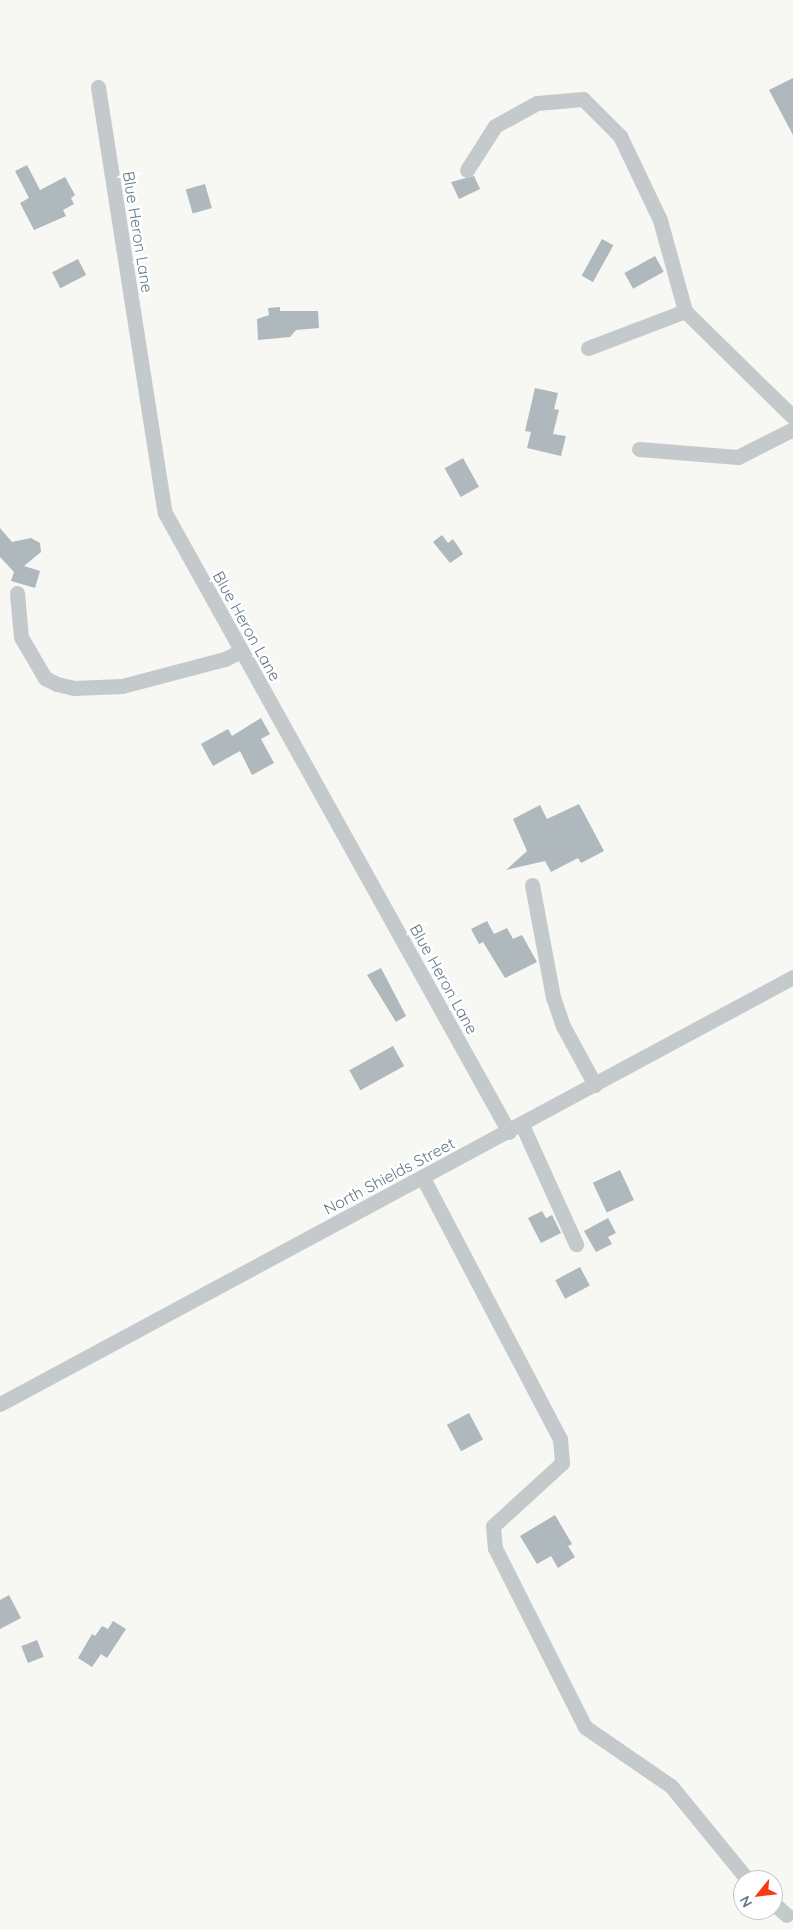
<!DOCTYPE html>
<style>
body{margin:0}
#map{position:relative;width:793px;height:1930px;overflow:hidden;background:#f7f7f3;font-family:Quicksand,sans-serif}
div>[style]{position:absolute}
.building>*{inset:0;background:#aeb8bd;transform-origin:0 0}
.minor>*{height:15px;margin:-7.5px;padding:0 7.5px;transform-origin:7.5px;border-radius:7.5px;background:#c4c9cc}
span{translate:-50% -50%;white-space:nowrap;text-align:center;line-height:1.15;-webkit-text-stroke:5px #fff;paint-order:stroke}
.street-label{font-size:16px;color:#627987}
.north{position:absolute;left:733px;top:1870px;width:50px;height:50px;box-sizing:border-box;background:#fff;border:1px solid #c0c9cf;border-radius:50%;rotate:241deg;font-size:14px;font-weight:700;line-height:20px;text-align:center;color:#627987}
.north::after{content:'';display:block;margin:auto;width:18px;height:22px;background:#f63b14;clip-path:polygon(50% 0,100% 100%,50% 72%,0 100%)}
</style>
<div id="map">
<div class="building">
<div style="clip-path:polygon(793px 78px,793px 135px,769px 90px)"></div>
<div style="clip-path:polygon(27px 165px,40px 190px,65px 177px,75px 195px,71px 198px,74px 204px,63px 210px,66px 216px,34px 230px,20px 203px,29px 198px,15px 171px)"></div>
<div style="clip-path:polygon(474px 176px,480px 189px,459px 199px,451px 182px)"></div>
<div style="left:205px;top:184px;width:25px;height:20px;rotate:74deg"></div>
<div style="left:602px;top:239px;width:13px;height:42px;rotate:29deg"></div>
<div style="left:655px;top:256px;width:18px;height:35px;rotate:61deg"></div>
<div style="left:78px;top:259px;width:18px;height:29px;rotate:63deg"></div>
<div style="clip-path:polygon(280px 307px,280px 311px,318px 311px,319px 328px,296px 330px,290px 337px,258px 340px,257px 319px,269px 315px,268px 308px)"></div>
<div style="clip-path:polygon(535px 388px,558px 393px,554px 409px,559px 410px,553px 434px,566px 436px,561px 456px,527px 448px,531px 432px,525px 431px)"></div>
<div style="left:463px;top:458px;width:33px;height:21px;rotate:61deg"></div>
<div style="clip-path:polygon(0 528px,12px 542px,31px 538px,40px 543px,41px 552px,24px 566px,40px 571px,35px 588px,11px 581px,14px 572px,0 557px)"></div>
<div style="clip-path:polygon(442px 535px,448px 543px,453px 539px,463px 554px,450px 563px,433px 542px)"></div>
<div style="clip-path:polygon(261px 718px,270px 734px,261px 739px,274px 763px,252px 775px,240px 751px,213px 766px,201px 744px,228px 729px,232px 736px)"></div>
<div style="clip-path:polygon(579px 804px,604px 851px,581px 863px,578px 858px,551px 872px,545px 861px,506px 870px,527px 851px,513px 819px,540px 805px,547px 819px)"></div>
<div style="clip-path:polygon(487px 921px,494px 934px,507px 928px,513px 939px,522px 935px,537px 962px,505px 978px,483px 942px,479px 944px,471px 929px)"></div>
<div style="clip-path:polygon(381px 968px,406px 1016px,396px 1022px,367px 975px)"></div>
<div style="left:393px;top:1046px;width:23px;height:50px;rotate:61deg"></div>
<div style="left:620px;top:1170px;width:33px;height:30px;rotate:65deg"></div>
<div style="clip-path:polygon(542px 1211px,546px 1218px,552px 1215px,561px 1233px,541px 1243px,528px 1218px)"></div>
<div style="clip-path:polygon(608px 1218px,616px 1233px,608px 1237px,612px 1244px,596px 1252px,584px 1231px)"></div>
<div style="left:580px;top:1267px;width:21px;height:28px;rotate:62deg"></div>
<div style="left:469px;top:1413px;width:30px;height:25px;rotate:62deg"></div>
<div style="clip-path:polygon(555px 1515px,572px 1544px,568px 1546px,575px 1557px,558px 1568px,551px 1556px,537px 1564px,520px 1536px)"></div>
<div style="clip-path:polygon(9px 1595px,21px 1618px,0 1629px,0 1600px)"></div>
<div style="clip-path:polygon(113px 1621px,126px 1629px,107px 1658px,101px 1654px,92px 1667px,78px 1658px,92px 1634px,95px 1636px,102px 1626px,108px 1629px)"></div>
<div style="left:37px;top:1640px;width:18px;height:17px;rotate:68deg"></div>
</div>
<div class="minor">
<div style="left:98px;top:87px;width:431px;rotate:81.1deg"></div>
<div style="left:165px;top:513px;width:708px;rotate:60.94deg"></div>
<div style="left:467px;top:170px;width:52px;rotate:-57.5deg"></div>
<div style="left:495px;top:126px;width:48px;rotate:-28.7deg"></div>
<div style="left:537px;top:103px;width:46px;rotate:-5deg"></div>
<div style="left:583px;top:99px;width:52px;rotate:45deg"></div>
<div style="left:620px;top:136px;width:93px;rotate:64.5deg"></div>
<div style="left:660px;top:220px;width:94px;rotate:74.6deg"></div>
<div style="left:685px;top:311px;width:151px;rotate:44.5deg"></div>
<div style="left:588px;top:348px;width:104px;rotate:-20.9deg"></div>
<div style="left:639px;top:449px;width:99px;rotate:4.6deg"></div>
<div style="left:738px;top:457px;width:62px;rotate:-27deg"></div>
<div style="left:17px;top:593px;width:44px;rotate:84.8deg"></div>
<div style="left:21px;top:637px;width:48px;rotate:59.7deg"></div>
<div style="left:45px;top:678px;width:13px;rotate:27deg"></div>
<div style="left:57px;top:684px;width:17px;rotate:13deg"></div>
<div style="left:74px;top:688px;width:48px;rotate:-2.4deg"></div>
<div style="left:122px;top:686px;width:106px;rotate:-14.7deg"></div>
<div style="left:225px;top:659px;width:18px;rotate:-27deg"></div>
<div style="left:532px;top:885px;width:114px;rotate:79.4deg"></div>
<div style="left:553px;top:997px;width:31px;rotate:71deg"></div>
<div style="left:563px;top:1026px;width:67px;rotate:61.5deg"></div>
<div style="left:522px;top:1125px;width:131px;rotate:65.6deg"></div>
<div style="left:423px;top:1178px;width:295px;rotate:62.3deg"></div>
<div style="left:560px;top:1439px;width:24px;rotate:85deg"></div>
<div style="left:562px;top:1463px;width:93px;rotate:137.6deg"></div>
<div style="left:493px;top:1526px;width:22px;rotate:85deg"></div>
<div style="left:495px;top:1548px;width:200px;rotate:63.3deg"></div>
<div style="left:585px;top:1727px;width:104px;rotate:34.5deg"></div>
<div style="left:671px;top:1786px;width:122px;rotate:50.7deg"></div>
<div style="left:0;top:1404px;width:901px;rotate:-28.3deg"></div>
<div style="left:773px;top:1903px;width:18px;rotate:41deg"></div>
</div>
<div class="street-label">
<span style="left:138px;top:232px;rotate:81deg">Blue Heron Lane</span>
<span style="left:247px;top:626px;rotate:61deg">Blue Heron Lane</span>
<span style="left:444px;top:979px;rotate:61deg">Blue Heron Lane</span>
<span style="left:389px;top:1176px;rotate:-28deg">North Shields Street</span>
</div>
<div class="north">N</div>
</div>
